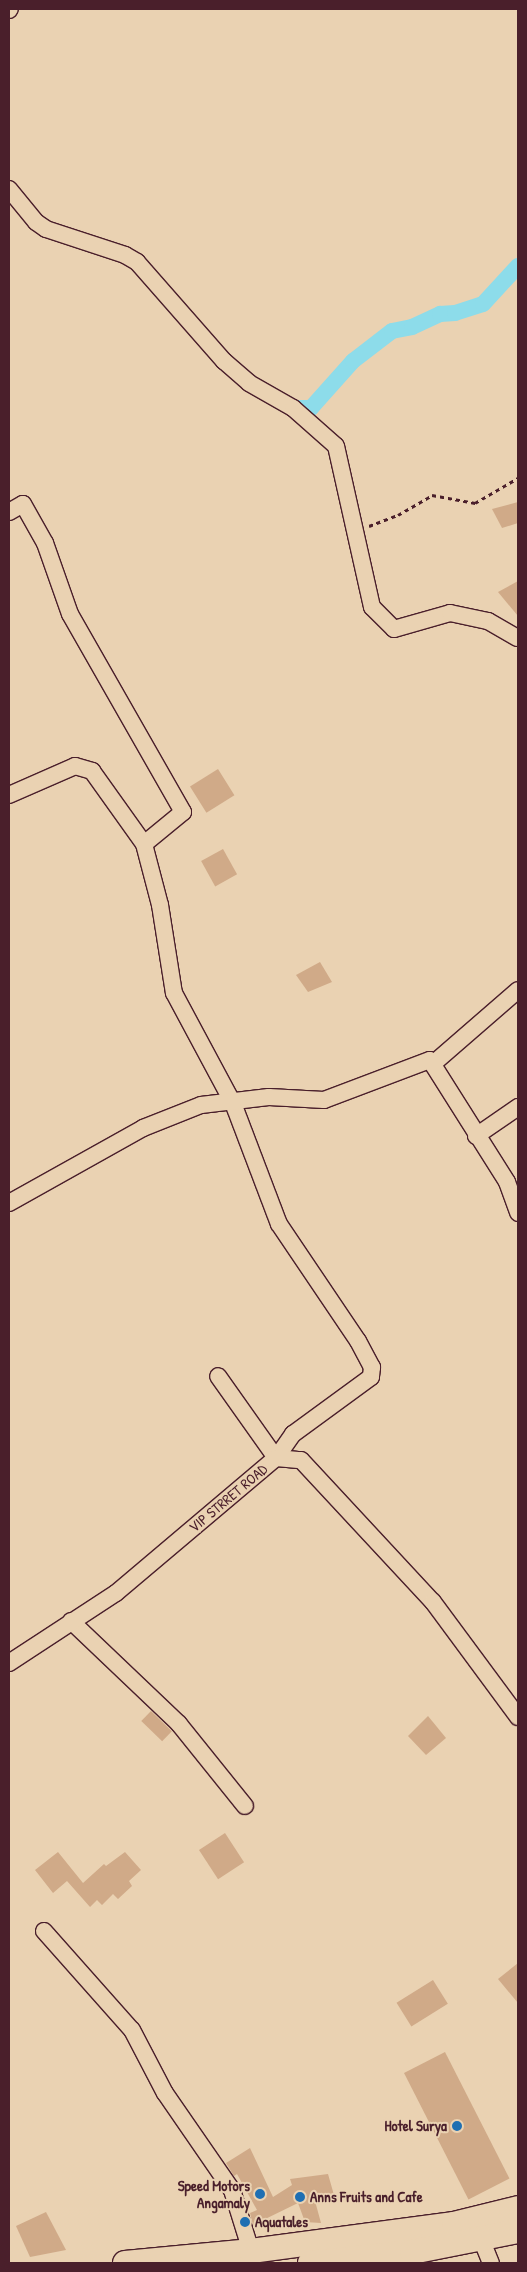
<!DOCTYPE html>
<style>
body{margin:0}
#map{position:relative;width:527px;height:2272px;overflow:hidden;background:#ead2b2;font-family:"Patrick Hand",sans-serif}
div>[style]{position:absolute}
.canal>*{height:16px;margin:-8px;padding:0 8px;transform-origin:8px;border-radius:8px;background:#8ddcea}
.building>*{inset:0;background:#d0aa88;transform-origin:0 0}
.path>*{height:3px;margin-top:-1.5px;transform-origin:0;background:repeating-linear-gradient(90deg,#4a1f2b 0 4px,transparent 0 8px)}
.roads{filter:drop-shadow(1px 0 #4a1f2b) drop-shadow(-1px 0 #4a1f2b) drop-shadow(0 1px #4a1f2b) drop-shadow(0 -1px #4a1f2b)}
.minor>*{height:16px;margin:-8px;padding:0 8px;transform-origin:8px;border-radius:8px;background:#ead2b2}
.highway>*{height:24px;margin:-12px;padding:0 12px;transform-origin:12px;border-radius:12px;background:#ead2b2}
.dots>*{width:14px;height:14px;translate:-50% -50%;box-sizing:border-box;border:2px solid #ead2b2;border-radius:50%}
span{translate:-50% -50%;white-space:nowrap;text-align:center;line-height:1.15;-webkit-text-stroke:4px #ead2b2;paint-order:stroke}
.street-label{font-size:15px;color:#4a1f2b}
.poi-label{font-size:15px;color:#4a1f2b;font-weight:700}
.right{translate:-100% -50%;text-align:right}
.left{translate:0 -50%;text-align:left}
.frame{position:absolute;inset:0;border:10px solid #4a1f2b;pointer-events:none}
</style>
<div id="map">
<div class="canal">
<div style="left:293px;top:408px;width:18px"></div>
<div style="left:311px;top:408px;width:63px;rotate:-48.2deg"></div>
<div style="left:353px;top:361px;width:49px;rotate:-37.6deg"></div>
<div style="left:392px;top:331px;width:20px;rotate:-11deg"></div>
<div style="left:412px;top:327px;width:31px;rotate:-25deg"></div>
<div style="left:440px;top:314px;width:15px;rotate:-4deg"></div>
<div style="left:455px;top:313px;width:29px;rotate:-18deg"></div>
<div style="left:483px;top:304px;width:52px;rotate:-47.4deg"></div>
</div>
<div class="building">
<div style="clip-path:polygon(518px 502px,518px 523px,502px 528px,492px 509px)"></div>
<div style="clip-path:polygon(518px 581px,518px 616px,498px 592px)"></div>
<div style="left:218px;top:769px;width:31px;height:33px;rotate:58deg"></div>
<div style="left:223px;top:849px;width:29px;height:25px;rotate:61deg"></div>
<div style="clip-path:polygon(320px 962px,332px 982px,308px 992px,296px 975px)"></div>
<div style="left:151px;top:1711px;width:29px;height:14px;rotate:44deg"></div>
<div style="clip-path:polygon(428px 1716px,446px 1738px,426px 1755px,408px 1736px)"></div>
<div style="left:225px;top:1833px;width:35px;height:31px;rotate:57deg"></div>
<div style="clip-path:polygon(58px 1852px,83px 1883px,104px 1864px,106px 1866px,125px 1852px,141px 1870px,129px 1881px,132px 1886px,118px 1899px,113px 1894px,102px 1905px,97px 1900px,90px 1907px,67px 1881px,53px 1893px,35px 1870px)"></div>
<div style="clip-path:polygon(518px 1963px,518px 2003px,498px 1979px)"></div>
<div style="left:433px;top:1980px;width:28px;height:43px;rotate:58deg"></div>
<div style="left:445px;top:2052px;width:142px;height:46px;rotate:63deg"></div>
<div style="clip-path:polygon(250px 2148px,273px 2197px,292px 2185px,290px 2179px,328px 2174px,334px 2195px,327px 2202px,315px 2201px,321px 2223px,305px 2222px,298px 2203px,253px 2225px,250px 2213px,257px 2210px,237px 2174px,234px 2176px,226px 2163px)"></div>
<div style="clip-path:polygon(46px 2212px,66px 2250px,30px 2257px,16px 2226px)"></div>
</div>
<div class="path">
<div style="left:369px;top:526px;width:31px;rotate:-21deg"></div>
<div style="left:398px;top:515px;width:39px;rotate:-30deg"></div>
<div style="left:432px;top:495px;width:44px;rotate:10.5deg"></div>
<div style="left:475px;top:503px;width:50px;rotate:-30.2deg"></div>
</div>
<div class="roads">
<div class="minor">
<div style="left:9px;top:10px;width:1px;rotate:-45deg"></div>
<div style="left:9px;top:189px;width:43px;rotate:50.7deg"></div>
<div style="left:36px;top:222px;width:12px;rotate:35deg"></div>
<div style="left:46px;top:229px;width:83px;rotate:18.2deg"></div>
<div style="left:125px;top:255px;width:14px;rotate:30deg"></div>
<div style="left:137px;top:262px;width:132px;rotate:48.7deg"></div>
<div style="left:224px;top:361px;width:33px;rotate:41deg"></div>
<div style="left:249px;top:383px;width:51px;rotate:29.6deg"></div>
<div style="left:293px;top:408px;width:57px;rotate:41.5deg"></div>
<div style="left:336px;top:446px;width:165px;rotate:77.4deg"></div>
<div style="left:372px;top:607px;width:31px;rotate:45deg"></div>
<div style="left:394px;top:629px;width:58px;rotate:-15.9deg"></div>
<div style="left:450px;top:613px;width:39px;rotate:12deg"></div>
<div style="left:488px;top:621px;width:34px;rotate:30deg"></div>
<div style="left:9px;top:512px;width:16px;rotate:-30deg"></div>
<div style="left:23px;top:504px;width:45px;rotate:60.6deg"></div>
<div style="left:45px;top:543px;width:75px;rotate:70.6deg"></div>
<div style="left:70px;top:614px;width:228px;rotate:60.3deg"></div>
<div style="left:183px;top:812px;width:50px;rotate:140.6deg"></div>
<div style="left:9px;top:795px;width:72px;rotate:-23.7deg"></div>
<div style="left:75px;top:766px;width:18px;rotate:16deg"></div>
<div style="left:92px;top:771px;width:90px;rotate:54.5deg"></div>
<div style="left:144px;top:844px;width:63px;rotate:75.3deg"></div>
<div style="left:160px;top:905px;width:89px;rotate:81deg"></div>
<div style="left:174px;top:993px;width:125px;rotate:61.8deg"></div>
<div style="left:233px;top:1103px;width:129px;rotate:69.2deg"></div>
<div style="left:279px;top:1224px;width:141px;rotate:56deg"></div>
<div style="left:358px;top:1341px;width:30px;rotate:62deg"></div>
<div style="left:372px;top:1367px;width:10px;rotate:96deg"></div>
<div style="left:371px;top:1377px;width:97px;rotate:143.8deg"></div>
<div style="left:293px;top:1434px;width:29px;rotate:125deg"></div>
<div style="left:276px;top:1458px;width:100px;rotate:-125.3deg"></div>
<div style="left:434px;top:1063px;width:111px;rotate:-41deg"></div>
<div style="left:476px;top:1136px;width:51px;rotate:-34.6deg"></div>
<div style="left:9px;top:1203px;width:154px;rotate:-29.2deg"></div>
<div style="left:143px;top:1128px;width:62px;rotate:-21.6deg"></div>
<div style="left:201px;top:1105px;width:68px;rotate:-6.7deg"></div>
<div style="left:269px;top:1097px;width:55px;rotate:3.1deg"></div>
<div style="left:324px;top:1100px;width:113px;rotate:-20.7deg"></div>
<div style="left:430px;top:1060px;width:144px;rotate:57.7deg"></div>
<div style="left:507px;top:1182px;width:33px;rotate:70deg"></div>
<div style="left:71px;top:1621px;width:149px;rotate:43.6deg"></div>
<div style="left:179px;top:1724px;width:105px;rotate:51.2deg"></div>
<div style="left:9px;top:1663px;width:128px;rotate:-33.2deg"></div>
<div style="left:116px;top:1593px;width:209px;rotate:-40.2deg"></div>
<div style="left:276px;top:1458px;width:25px;rotate:5deg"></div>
<div style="left:301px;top:1460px;width:194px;rotate:47.1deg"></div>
<div style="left:433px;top:1602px;width:143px;rotate:53.5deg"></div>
<div style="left:44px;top:1931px;width:132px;rotate:48.4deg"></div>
<div style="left:132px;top:2030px;width:71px;rotate:62.4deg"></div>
<div style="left:165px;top:2093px;width:118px;rotate:55.4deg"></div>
<div style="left:232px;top:2190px;width:64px;rotate:72.7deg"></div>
<div style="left:482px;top:2241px;width:24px;rotate:68deg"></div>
</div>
<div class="highway">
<div style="left:125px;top:2263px;width:127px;rotate:-5.4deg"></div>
<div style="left:251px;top:2251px;width:205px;rotate:-7.6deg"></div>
<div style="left:454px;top:2224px;width:66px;rotate:-14deg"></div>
<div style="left:310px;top:2263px;width:103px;rotate:-6.2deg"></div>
<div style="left:412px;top:2252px;width:108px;rotate:-11.2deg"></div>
</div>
</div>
<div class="dots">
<div style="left:457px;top:2126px;background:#1f6fb2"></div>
<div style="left:260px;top:2194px;background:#1f6fb2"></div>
<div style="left:300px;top:2197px;background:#1f6fb2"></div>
<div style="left:245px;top:2222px;background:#1f6fb2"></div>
</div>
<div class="street-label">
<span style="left:228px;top:1498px;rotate:-40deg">VIP STRRET ROAD</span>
</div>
<div class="poi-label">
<span class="right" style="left:447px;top:2126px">Hotel Surya</span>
<span class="right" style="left:250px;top:2194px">Speed Motors<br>Angamaly</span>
<span class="left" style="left:310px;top:2197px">Anns Fruits and Cafe</span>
<span class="left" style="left:255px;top:2222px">Aquatales</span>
</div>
<div class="frame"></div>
</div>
